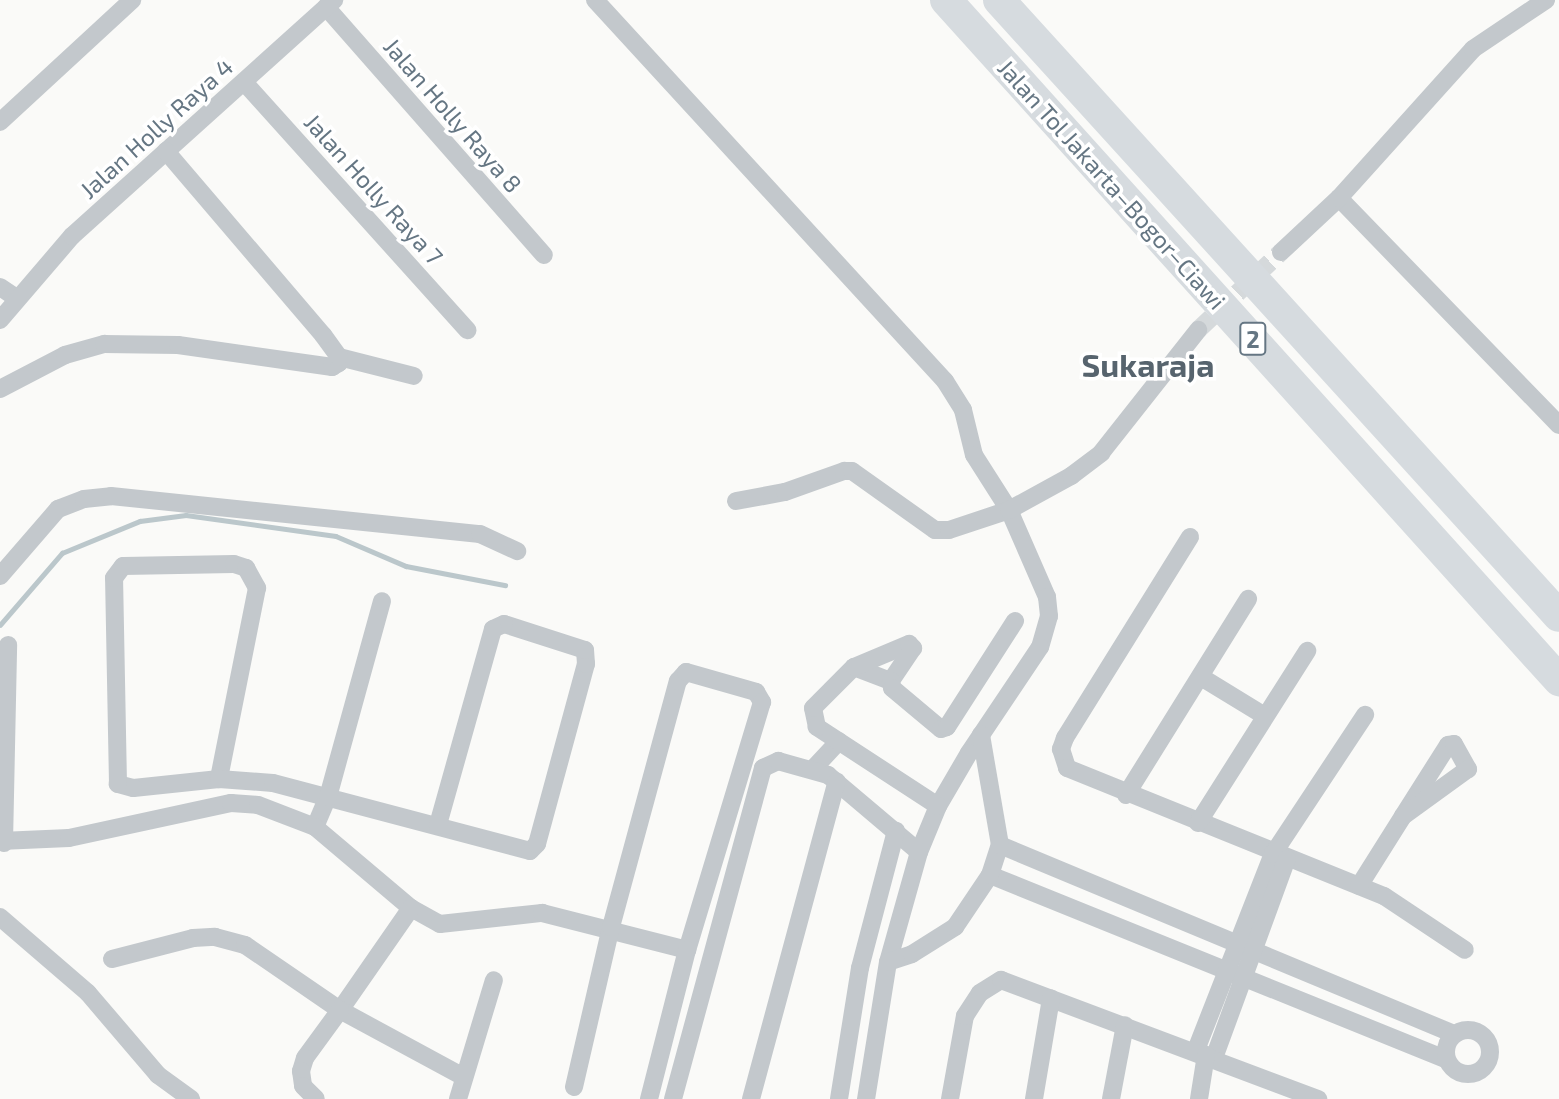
<!DOCTYPE html>
<meta charset="utf-8">
<style>
body{margin:0}
#map{position:relative;width:1559px;height:1099px;overflow:hidden;background:#fafaf8;font-family:"Exo 2",sans-serif}
div>[style]{position:absolute}
.stream>*{height:4.5px;margin:-2.25px;padding:0 2.25px;transform-origin:2.25px;border-radius:2.25px;background:#bbc7cb}
.street-tunnel>*{height:18px;margin-top:-9px;transform-origin:0;background:repeating-linear-gradient(90deg,#d5d9db 0 18px,transparent 0 27px)}
.street>*{height:18px;margin:-9px;padding:0 9px;transform-origin:9px;border-radius:9px;background:#c3c8cc}
.street>.ring{margin:-9px;padding:0;box-sizing:content-box;background:none;border:18px solid #c3c8cc;border-radius:50%}
.highway>*{height:32px;margin:-16px;padding:0 16px;transform-origin:16px;border-radius:16px;background:#d6dbdf}
span{translate:-50% -50%;white-space:nowrap;text-align:center;line-height:1.15;-webkit-text-stroke:7px #fff;paint-order:stroke}
.shield-label span{padding:2px 5px;background:#fff;border:2px solid;border-radius:5px;-webkit-text-stroke-width:0}
.shield-label{font-size:23px;color:#657683;font-weight:700}
.street-label{font-size:24px;color:#657683}
.district-label{font-size:32px;color:#57646e;font-weight:700}
</style>
<div id="map">
<div class="stream">
<div style="left:0;top:625px;width:95px;rotate:-49.3deg"></div>
<div style="left:62px;top:553px;width:84px;rotate:-22.3deg"></div>
<div style="left:140px;top:521px;width:46px;rotate:-7.4deg"></div>
<div style="left:186px;top:515px;width:151px;rotate:8deg"></div>
<div style="left:336px;top:536px;width:76px;rotate:23.2deg"></div>
<div style="left:406px;top:566px;width:101px;rotate:10.9deg"></div>
</div>
<div class="street-tunnel">
<div style="left:1198px;top:330px;width:114px;rotate:-43.2deg"></div>
</div>
<div class="street">
<div style="left:595px;top:0;width:517px;rotate:47.43deg"></div>
<div style="left:945px;top:381px;width:34px;rotate:58deg"></div>
<div style="left:963px;top:410px;width:46px;rotate:76.3deg"></div>
<div style="left:974px;top:455px;width:65px;rotate:57.5deg"></div>
<div style="left:1009px;top:510px;width:95px;rotate:66.4deg"></div>
<div style="left:1047px;top:597px;width:19px;rotate:84deg"></div>
<div style="left:1049px;top:616px;width:32px;rotate:106deg"></div>
<div style="left:1040px;top:647px;width:128px;rotate:123.8deg"></div>
<div style="left:969px;top:753px;width:61px;rotate:120.3deg"></div>
<div style="left:938px;top:806px;width:50px;rotate:112.4deg"></div>
<div style="left:919px;top:852px;width:114px;rotate:105.7deg"></div>
<div style="left:888px;top:962px;width:139px;rotate:99.1deg"></div>
<div style="left:326px;top:7px;width:330px;rotate:48.7deg"></div>
<div style="left:244px;top:82px;width:334px;rotate:48deg"></div>
<div style="left:0;top:122px;width:180px;rotate:-42.7deg"></div>
<div style="left:1339px;top:198px;width:316px;rotate:45.9deg"></div>
<div style="left:1281px;top:252px;width:79px;rotate:-43deg"></div>
<div style="left:1339px;top:198px;width:200px;rotate:-48deg"></div>
<div style="left:1473px;top:49px;width:88px;rotate:-33.9deg"></div>
<div style="left:0;top:287px;width:18px;rotate:34deg"></div>
<div style="left:0;top:320px;width:111px;rotate:-49.4deg"></div>
<div style="left:72px;top:236px;width:353px;rotate:-42deg"></div>
<div style="left:339px;top:357px;width:77px;rotate:14.2deg"></div>
<div style="left:0;top:389px;width:73px;rotate:-27.6deg"></div>
<div style="left:65px;top:355px;width:41px;rotate:-15.8deg"></div>
<div style="left:104px;top:344px;width:74px;rotate:0.8deg"></div>
<div style="left:178px;top:345px;width:156px;rotate:8.1deg"></div>
<div style="left:332px;top:367px;width:8px;rotate:-30deg"></div>
<div style="left:339px;top:363px;width:6px;rotate:-90deg"></div>
<div style="left:339px;top:357px;width:27px;rotate:-126deg"></div>
<div style="left:323px;top:335px;width:242px;rotate:-130.5deg"></div>
<div style="left:736px;top:501px;width:50px;rotate:-10.4deg"></div>
<div style="left:785px;top:492px;width:63px;rotate:-19.6deg"></div>
<div style="left:844px;top:471px;width:8px"></div>
<div style="left:852px;top:471px;width:102px;rotate:35.4deg"></div>
<div style="left:935px;top:530px;width:14px"></div>
<div style="left:949px;top:530px;width:63px;rotate:-18.4deg"></div>
<div style="left:1009px;top:510px;width:71px;rotate:-28.7deg"></div>
<div style="left:1071px;top:476px;width:38px;rotate:-37deg"></div>
<div style="left:1101px;top:453px;width:157px;rotate:-51.7deg"></div>
<div style="left:1190px;top:537px;width:237px;rotate:121.9deg"></div>
<div style="left:1065px;top:738px;width:12px;rotate:110deg"></div>
<div style="left:1061px;top:749px;width:20px;rotate:72deg"></div>
<div style="left:1067px;top:768px;width:342px;rotate:22deg"></div>
<div style="left:1384px;top:896px;width:97px;rotate:33.7deg"></div>
<div style="left:0;top:576px;width:89px;rotate:-49.1deg"></div>
<div style="left:58px;top:509px;width:28px;rotate:-21deg"></div>
<div style="left:84px;top:499px;width:27px;rotate:-6deg"></div>
<div style="left:111px;top:496px;width:371px;rotate:5.9deg"></div>
<div style="left:480px;top:534px;width:41px;rotate:24.7deg"></div>
<div style="left:854px;top:667px;width:40px;rotate:21deg"></div>
<div style="left:1201px;top:677px;width:75px;rotate:31.4deg"></div>
<div style="left:813px;top:769px;width:38px;rotate:-47deg"></div>
<div style="left:219px;top:779px;width:86px;rotate:174deg"></div>
<div style="left:133px;top:788px;width:16px;rotate:-165deg"></div>
<div style="left:118px;top:784px;width:206px;rotate:-91.1deg"></div>
<div style="left:114px;top:578px;width:15px;rotate:-53deg"></div>
<div style="left:123px;top:566px;width:111px;rotate:-1deg"></div>
<div style="left:234px;top:564px;width:13px;rotate:18deg"></div>
<div style="left:246px;top:568px;width:23px;rotate:61deg"></div>
<div style="left:257px;top:588px;width:195px;rotate:101.3deg"></div>
<div style="left:219px;top:779px;width:54px;rotate:4.2deg"></div>
<div style="left:273px;top:783px;width:266px;rotate:14.8deg"></div>
<div style="left:530px;top:851px;width:10px;rotate:-45deg"></div>
<div style="left:537px;top:844px;width:187px;rotate:-74.8deg"></div>
<div style="left:586px;top:664px;width:14px;rotate:-94deg"></div>
<div style="left:585px;top:650px;width:85px;rotate:-162.2deg"></div>
<div style="left:504px;top:624px;width:12px;rotate:156deg"></div>
<div style="left:493px;top:629px;width:204px;rotate:105.7deg"></div>
<div style="left:1126px;top:795px;width:231px;rotate:-58.1deg"></div>
<div style="left:938px;top:806px;width:145px;rotate:-146.9deg"></div>
<div style="left:817px;top:727px;width:19px;rotate:-102deg"></div>
<div style="left:813px;top:708px;width:58px;rotate:-45deg"></div>
<div style="left:854px;top:667px;width:60px;rotate:-22.7deg"></div>
<div style="left:909px;top:644px;width:6px;rotate:45deg"></div>
<div style="left:913px;top:648px;width:40px;rotate:124deg"></div>
<div style="left:891px;top:681px;width:7px;rotate:82deg"></div>
<div style="left:892px;top:688px;width:64px;rotate:39.9deg"></div>
<div style="left:941px;top:729px;width:6px;rotate:-18deg"></div>
<div style="left:947px;top:727px;width:126px;rotate:-57.3deg"></div>
<div style="left:1198px;top:823px;width:204px;rotate:-57.6deg"></div>
<div style="left:315px;top:827px;width:33px;rotate:-67deg"></div>
<div style="left:328px;top:797px;width:203px;rotate:-74.6deg"></div>
<div style="left:0;top:841px;width:69px;rotate:-2.5deg"></div>
<div style="left:69px;top:838px;width:166px;rotate:-12.2deg"></div>
<div style="left:231px;top:803px;width:27px;rotate:4deg"></div>
<div style="left:258px;top:805px;width:61px;rotate:21.1deg"></div>
<div style="left:315px;top:827px;width:126px;rotate:40.2deg"></div>
<div style="left:411px;top:908px;width:33px;rotate:29deg"></div>
<div style="left:440px;top:924px;width:103px;rotate:-6.2deg"></div>
<div style="left:542px;top:913px;width:150px;rotate:14.3deg"></div>
<div style="left:4px;top:843px;width:198px;rotate:-88.8deg"></div>
<div style="left:1000px;top:845px;width:492px;rotate:22.6deg"></div>
<div style="left:990px;top:875px;width:492px;rotate:22deg"></div>
<div style="left:1359px;top:886px;width:83px;rotate:-57.8deg"></div>
<div style="left:1403px;top:816px;width:84px;rotate:-57.6deg"></div>
<div style="left:1448px;top:745px;width:6px;rotate:-9deg"></div>
<div style="left:1454px;top:744px;width:29px;rotate:61deg"></div>
<div style="left:1468px;top:769px;width:80px;rotate:144.1deg"></div>
<div style="left:411px;top:908px;width:124px;rotate:124.8deg"></div>
<div style="left:340px;top:1010px;width:141px;rotate:28.4deg"></div>
<div style="left:0;top:917px;width:116px;rotate:40.8deg"></div>
<div style="left:88px;top:993px;width:108px;rotate:49.5deg"></div>
<div style="left:158px;top:1075px;width:41px;rotate:36deg"></div>
<div style="left:112px;top:959px;width:84px;rotate:-14.5deg"></div>
<div style="left:193px;top:938px;width:22px;rotate:-3deg"></div>
<div style="left:215px;top:937px;width:31px;rotate:15deg"></div>
<div style="left:245px;top:945px;width:115px;rotate:34.4deg"></div>
<div style="left:340px;top:1010px;width:59px;rotate:126.1deg"></div>
<div style="left:305px;top:1058px;width:14px;rotate:107deg"></div>
<div style="left:301px;top:1071px;width:15px;rotate:82deg"></div>
<div style="left:303px;top:1086px;width:18px;rotate:45deg"></div>
<div style="left:888px;top:962px;width:25px;rotate:-18deg"></div>
<div style="left:912px;top:954px;width:51px;rotate:-32.1deg"></div>
<div style="left:955px;top:927px;width:63px;rotate:-56.1deg"></div>
<div style="left:990px;top:875px;width:32px;rotate:-72deg"></div>
<div style="left:1000px;top:845px;width:112px;rotate:-99.8deg"></div>
<div class="ring" style="left:1446px;top:1030px;width:26px;height:26px"></div>
<div style="left:1196px;top:1050px;width:211px;rotate:-68.6deg"></div>
<div style="left:1273px;top:854px;width:167px;rotate:-56.5deg"></div>
<div style="left:1214px;top:1058px;width:212px;rotate:-69.9deg"></div>
<div style="left:574px;top:1087px;width:164px;rotate:-77deg"></div>
<div style="left:611px;top:927px;width:255px;rotate:-74.8deg"></div>
<div style="left:678px;top:681px;width:12px;rotate:-48deg"></div>
<div style="left:686px;top:672px;width:73px;rotate:15.9deg"></div>
<div style="left:756px;top:692px;width:12px;rotate:59deg"></div>
<div style="left:762px;top:702px;width:259px;rotate:106.8deg"></div>
<div style="left:687px;top:950px;width:154px;rotate:104.3deg"></div>
<div style="left:458px;top:1099px;width:124px;rotate:-73.2deg"></div>
<div style="left:673px;top:1099px;width:343px;rotate:-74.8deg"></div>
<div style="left:763px;top:768px;width:17px;rotate:-25deg"></div>
<div style="left:778px;top:761px;width:52px;rotate:15.6deg"></div>
<div style="left:828px;top:775px;width:119px;rotate:40.2deg"></div>
<div style="left:751px;top:1099px;width:329px;rotate:-74.9deg"></div>
<div style="left:839px;top:1099px;width:133px;rotate:-80.9deg"></div>
<div style="left:860px;top:968px;width:142px;rotate:-75.3deg"></div>
<div style="left:950px;top:1099px;width:84px;rotate:-79.8deg"></div>
<div style="left:965px;top:1016px;width:27px;rotate:-57deg"></div>
<div style="left:980px;top:993px;width:25px;rotate:-32deg"></div>
<div style="left:1001px;top:980px;width:339px;rotate:20.6deg"></div>
<div style="left:1034px;top:1099px;width:102px;rotate:-80.4deg"></div>
<div style="left:1111px;top:1099px;width:75px;rotate:-79.3deg"></div>
<div style="left:1199px;top:1099px;width:45px;rotate:-81deg"></div>
</div>
<div class="highway">
<div style="left:946px;top:0;width:916px;rotate:47.97deg"></div>
<div style="left:999px;top:0;width:832px;rotate:47.73deg"></div>
</div>
<div class="shield-label">
<span style="left:1253px;top:339px">2</span>
</div>
<div class="street-label">
<span style="left:453px;top:115px;rotate:49deg">Jalan Holly Raya 8</span>
<span style="left:156px;top:128px;rotate:-42deg">Jalan Holly Raya 4</span>
<span style="left:1112px;top:184px;rotate:48deg">Jalan Tol Jakarta–Bogor–Ciawi</span>
<span style="left:374px;top:189px;rotate:48deg">Jalan Holly Raya 7</span>
</div>
<div class="district-label">
<span style="left:1148px;top:364px">Sukaraja</span>
</div>
</div>
